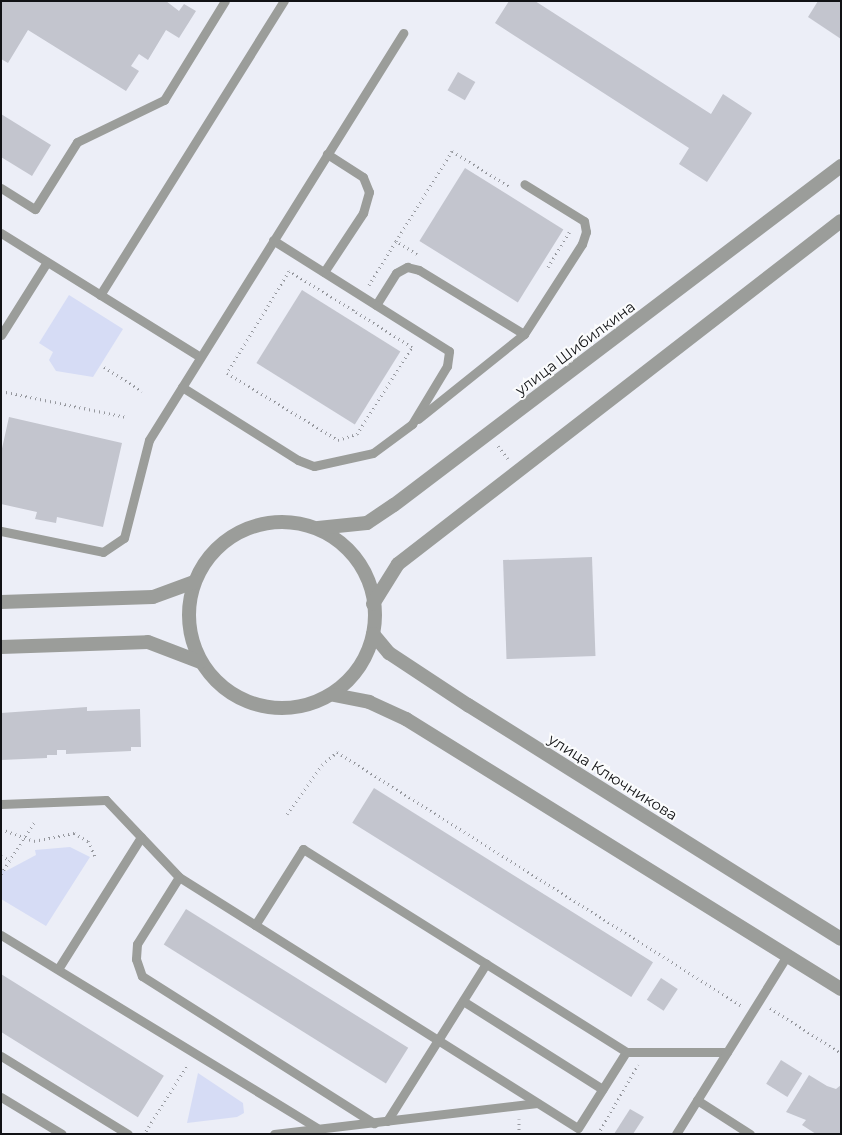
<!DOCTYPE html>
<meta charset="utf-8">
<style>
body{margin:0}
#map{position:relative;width:842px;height:1135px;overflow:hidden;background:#eceef7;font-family:Montserrat,sans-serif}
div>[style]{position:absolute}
.green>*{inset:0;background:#d6dcf5}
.building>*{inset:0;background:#c3c5ce;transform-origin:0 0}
.path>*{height:3px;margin-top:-1.5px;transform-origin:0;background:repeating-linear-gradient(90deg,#96989e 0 1px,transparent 0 5px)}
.service>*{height:9px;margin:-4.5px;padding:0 4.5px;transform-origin:4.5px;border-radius:4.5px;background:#9b9d9a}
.minor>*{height:14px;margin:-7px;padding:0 7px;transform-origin:7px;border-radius:7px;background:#9b9d9a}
.minor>.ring{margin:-7px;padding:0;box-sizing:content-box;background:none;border:14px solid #9b9d9a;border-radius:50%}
span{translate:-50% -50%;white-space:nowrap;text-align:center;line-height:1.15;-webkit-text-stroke:4px #fbfcfd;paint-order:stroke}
.street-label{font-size:15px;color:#111215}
.frame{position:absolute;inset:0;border:2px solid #111215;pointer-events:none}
</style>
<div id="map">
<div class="green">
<div style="clip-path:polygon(69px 295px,123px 329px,93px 377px,56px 371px,49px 360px,53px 352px,39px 343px)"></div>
<div style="clip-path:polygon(70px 847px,90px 857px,46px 926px,1px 899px,1px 869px,6px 871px,36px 855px,35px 850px)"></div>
<div style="clip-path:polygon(198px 1073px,243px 1103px,244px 1113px,237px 1117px,187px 1123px)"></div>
</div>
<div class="building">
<div style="clip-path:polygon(1px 1px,166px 1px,179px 11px,184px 4px,196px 11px,179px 38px,166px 30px,148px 60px,139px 54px,131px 66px,139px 71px,126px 91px,28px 30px,8px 63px,1px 59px)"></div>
<div style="clip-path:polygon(509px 1px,535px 1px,711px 114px,723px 94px,752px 113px,707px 182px,679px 164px,689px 148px,495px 23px)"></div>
<div style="clip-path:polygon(818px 1px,841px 1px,841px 39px,808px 17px)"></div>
<div style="left:458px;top:72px;width:20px;height:21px;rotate:30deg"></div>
<div style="clip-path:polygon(1px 114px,51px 145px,32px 176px,1px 157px)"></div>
<div style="left:465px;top:168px;width:116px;height:86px;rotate:32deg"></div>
<div style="left:302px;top:290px;width:116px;height:86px;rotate:32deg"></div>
<div style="clip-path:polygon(9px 417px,122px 443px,103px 527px,57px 517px,56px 523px,35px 519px,37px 512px,1px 504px,1px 453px)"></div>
<div style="left:592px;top:557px;width:99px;height:89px;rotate:88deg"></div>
<div style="clip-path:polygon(87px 707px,87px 711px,140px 709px,141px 747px,131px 747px,131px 751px,66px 754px,66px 750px,57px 750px,57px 755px,47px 755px,47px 758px,1px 760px,1px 713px)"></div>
<div style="left:374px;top:788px;width:329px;height:41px;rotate:32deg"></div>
<div style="left:186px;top:909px;width:262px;height:42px;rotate:32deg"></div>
<div style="left:1px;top:974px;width:192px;height:49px;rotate:32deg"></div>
<div style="left:661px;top:978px;width:20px;height:26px;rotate:33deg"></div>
<div style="left:781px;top:1060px;width:25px;height:28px;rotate:32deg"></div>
<div style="clip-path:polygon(809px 1075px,827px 1086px,836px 1089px,841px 1085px,841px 1134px,816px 1134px,802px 1125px,806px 1120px,786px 1112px)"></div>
<div style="clip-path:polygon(630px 1109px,644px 1117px,633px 1134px,614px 1134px)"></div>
</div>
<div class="path">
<div style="left:417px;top:254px;width:25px;rotate:-148deg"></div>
<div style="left:396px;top:241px;width:106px;rotate:-58.1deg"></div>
<div style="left:452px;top:151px;width:68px;rotate:31.8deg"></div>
<div style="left:548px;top:267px;width:42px;rotate:-58.6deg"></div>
<div style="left:369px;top:285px;width:52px;rotate:-58.5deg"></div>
<div style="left:353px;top:310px;width:75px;rotate:-148.6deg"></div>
<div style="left:289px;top:271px;width:119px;rotate:121.3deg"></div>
<div style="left:227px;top:373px;width:130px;rotate:31.1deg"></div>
<div style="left:338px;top:440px;width:20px;rotate:-18deg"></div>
<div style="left:357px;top:434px;width:103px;rotate:-57.7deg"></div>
<div style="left:412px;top:347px;width:70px;rotate:-147.9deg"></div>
<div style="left:353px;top:310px;width:4px;rotate:-56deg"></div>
<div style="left:104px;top:367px;width:45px;rotate:32.3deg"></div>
<div style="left:1px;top:391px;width:128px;rotate:11.7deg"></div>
<div style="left:498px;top:446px;width:16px;rotate:52deg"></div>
<div style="left:287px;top:814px;width:60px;rotate:-54.5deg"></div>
<div style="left:322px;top:765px;width:20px;rotate:-41deg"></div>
<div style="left:337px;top:752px;width:477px;rotate:32.1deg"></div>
<div style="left:1px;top:829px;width:35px;rotate:20deg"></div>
<div style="left:34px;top:841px;width:41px;rotate:-11.3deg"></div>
<div style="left:74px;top:833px;width:16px;rotate:30deg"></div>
<div style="left:88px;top:841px;width:17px;rotate:65deg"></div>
<div style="left:1px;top:856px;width:10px;rotate:24deg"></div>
<div style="left:1px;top:874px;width:63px;rotate:-57.3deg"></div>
<div style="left:770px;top:1008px;width:84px;rotate:32.4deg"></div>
<div style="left:146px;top:1131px;width:79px;rotate:-57.9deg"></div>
<div style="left:519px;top:1134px;width:15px;rotate:-90deg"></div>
<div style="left:519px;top:1134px;width:12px"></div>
<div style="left:598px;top:1134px;width:80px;rotate:-59.9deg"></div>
</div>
<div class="service">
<div style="left:1px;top:188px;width:40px;rotate:32deg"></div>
<div style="left:35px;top:209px;width:79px;rotate:-57.9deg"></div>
<div style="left:77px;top:142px;width:97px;rotate:-25.8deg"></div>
<div style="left:164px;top:100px;width:116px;rotate:-58.4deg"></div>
<div style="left:1px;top:233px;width:234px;rotate:31.9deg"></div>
<div style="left:324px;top:272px;width:71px;rotate:-56.5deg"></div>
<div style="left:363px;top:213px;width:22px;rotate:-74deg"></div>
<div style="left:369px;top:192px;width:16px;rotate:-112deg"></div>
<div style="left:363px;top:177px;width:43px;rotate:-147.4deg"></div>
<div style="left:100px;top:295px;width:347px;rotate:-58deg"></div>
<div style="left:376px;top:305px;width:38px;rotate:-58deg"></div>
<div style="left:396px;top:273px;width:13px;rotate:-29deg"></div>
<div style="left:407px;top:267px;width:12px;rotate:14deg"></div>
<div style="left:419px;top:270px;width:123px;rotate:31.4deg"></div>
<div style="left:1px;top:335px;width:86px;rotate:-57.8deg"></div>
<div style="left:182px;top:387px;width:137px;rotate:32.2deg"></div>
<div style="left:298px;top:460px;width:17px;rotate:21deg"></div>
<div style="left:314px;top:466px;width:60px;rotate:-12.4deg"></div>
<div style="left:373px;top:453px;width:49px;rotate:-36.6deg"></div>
<div style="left:412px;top:424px;width:68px;rotate:-58.9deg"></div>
<div style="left:447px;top:366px;width:15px;rotate:-82deg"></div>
<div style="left:449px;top:351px;width:208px;rotate:-147.8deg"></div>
<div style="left:418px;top:419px;width:136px;rotate:-38.7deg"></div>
<div style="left:524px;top:334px;width:107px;rotate:-57.2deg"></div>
<div style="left:582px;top:244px;width:13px;rotate:-72deg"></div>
<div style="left:586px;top:232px;width:11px;rotate:-100deg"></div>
<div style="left:584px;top:221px;width:70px;rotate:-148.3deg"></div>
<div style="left:1px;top:531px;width:104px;rotate:11.6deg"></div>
<div style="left:103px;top:552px;width:25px;rotate:-34deg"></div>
<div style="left:124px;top:538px;width:101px;rotate:-75.7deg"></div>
<div style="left:149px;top:440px;width:480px;rotate:-58deg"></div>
<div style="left:1px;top:804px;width:105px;rotate:-2.2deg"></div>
<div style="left:106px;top:800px;width:106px;rotate:46.5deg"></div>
<div style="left:179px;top:877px;width:471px;rotate:32.2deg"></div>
<div style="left:578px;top:1128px;width:90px;rotate:-57.7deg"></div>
<div style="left:179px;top:877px;width:79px;rotate:122.1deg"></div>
<div style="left:137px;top:944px;width:15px;rotate:94deg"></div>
<div style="left:136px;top:959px;width:18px;rotate:71deg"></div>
<div style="left:142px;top:976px;width:275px;rotate:32.4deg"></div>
<div style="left:255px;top:925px;width:90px;rotate:-57.7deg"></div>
<div style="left:303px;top:849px;width:381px;rotate:32.1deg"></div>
<div style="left:626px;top:1052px;width:101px"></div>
<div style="left:1px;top:935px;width:370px;rotate:31.4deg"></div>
<div style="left:58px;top:969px;width:156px;rotate:-57.8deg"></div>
<div style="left:463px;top:1001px;width:165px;rotate:32.3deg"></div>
<div style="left:1px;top:1056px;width:149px;rotate:31.6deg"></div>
<div style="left:1px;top:1097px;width:71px;rotate:31.2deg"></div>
<div style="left:697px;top:1100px;width:63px;rotate:32.7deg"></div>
<div style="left:387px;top:1121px;width:186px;rotate:-57.8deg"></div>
<div style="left:274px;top:1134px;width:265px;rotate:-6.7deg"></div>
<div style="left:676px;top:1134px;width:210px;rotate:-58.1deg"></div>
</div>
<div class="minor">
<div class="ring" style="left:189px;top:522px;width:172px;height:172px"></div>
<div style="left:318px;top:528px;width:49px;rotate:-5.8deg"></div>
<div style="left:367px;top:523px;width:32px;rotate:-34deg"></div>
<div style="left:394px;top:505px;width:561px;rotate:-37.18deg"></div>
<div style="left:1px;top:602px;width:152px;rotate:-1.9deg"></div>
<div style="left:153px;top:597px;width:44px;rotate:-20.1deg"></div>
<div style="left:373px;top:604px;width:47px;rotate:-58deg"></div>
<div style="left:398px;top:564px;width:560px;rotate:-37.75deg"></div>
<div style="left:373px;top:634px;width:25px;rotate:50deg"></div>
<div style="left:389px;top:653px;width:95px;rotate:33.4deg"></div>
<div style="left:468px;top:705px;width:440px;rotate:32.1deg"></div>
<div style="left:1px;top:647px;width:147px;rotate:-1.9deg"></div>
<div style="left:148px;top:642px;width:56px;rotate:21deg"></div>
<div style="left:334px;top:695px;width:36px;rotate:11deg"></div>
<div style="left:369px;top:702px;width:41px;rotate:24.7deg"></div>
<div style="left:406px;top:719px;width:512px;rotate:31.83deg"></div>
</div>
<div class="street-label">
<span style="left:575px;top:348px;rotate:-37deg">улица Шибилкина</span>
<span style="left:613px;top:777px;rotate:32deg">улица Ключникова</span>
</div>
<div class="frame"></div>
</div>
